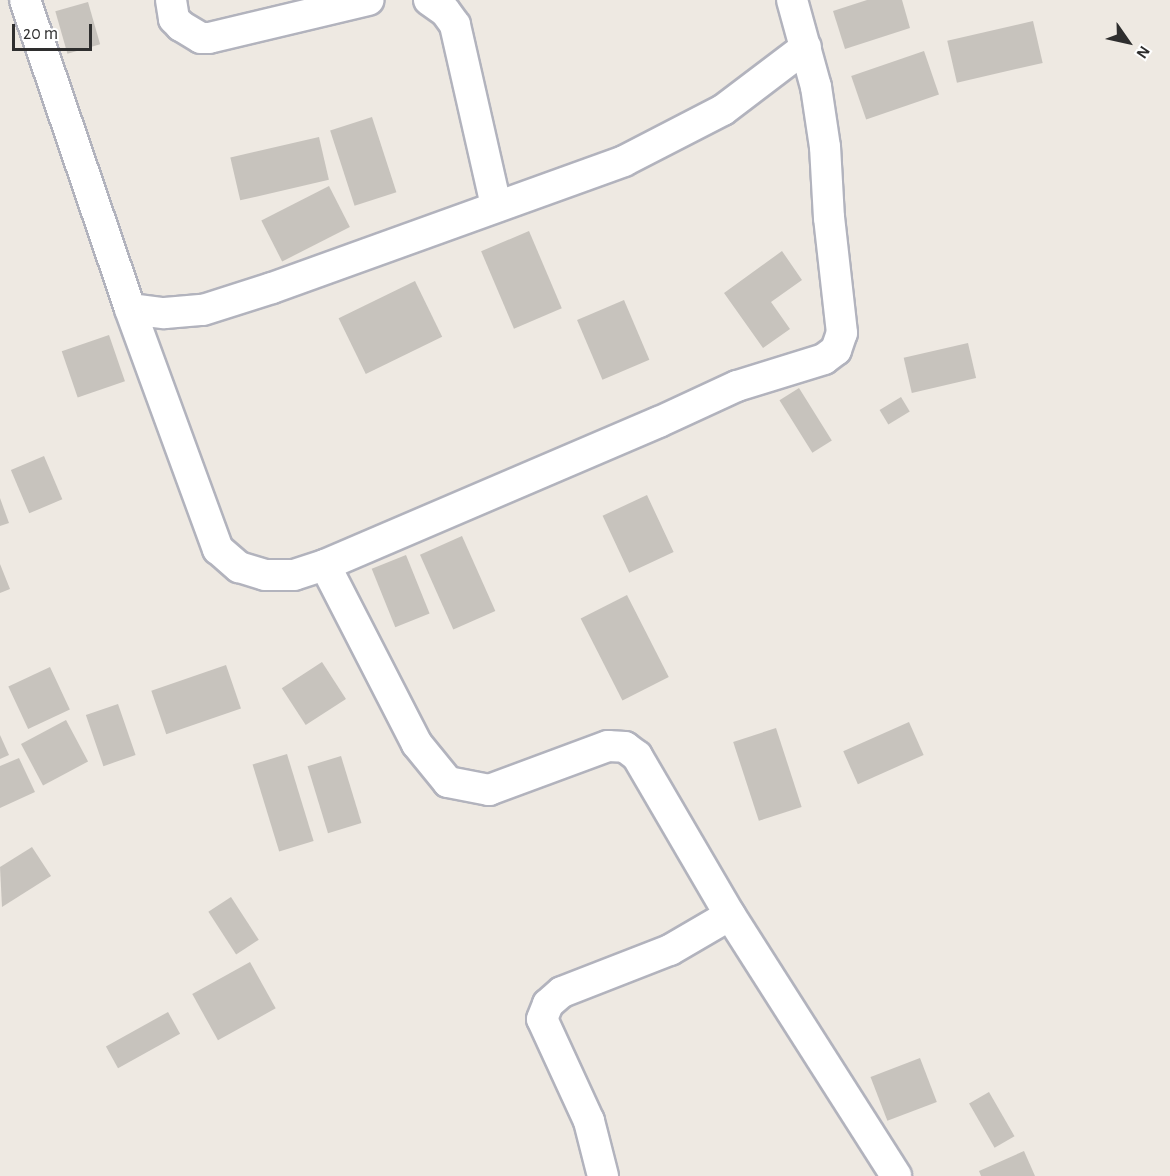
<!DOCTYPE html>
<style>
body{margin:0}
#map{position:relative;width:1170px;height:1176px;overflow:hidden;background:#eee9e2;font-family:"Alegreya Sans",sans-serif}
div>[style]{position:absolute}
.building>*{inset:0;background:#c7c3bd;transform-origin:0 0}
.roads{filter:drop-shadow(2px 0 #b2b3bd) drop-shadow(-2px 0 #b2b3bd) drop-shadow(0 2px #b2b3bd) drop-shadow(0 -2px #b2b3bd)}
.minor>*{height:30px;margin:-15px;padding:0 15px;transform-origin:15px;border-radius:15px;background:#fff}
span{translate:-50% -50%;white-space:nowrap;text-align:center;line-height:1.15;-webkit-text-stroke:4.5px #fff;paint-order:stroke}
.north{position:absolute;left:1098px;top:12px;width:60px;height:60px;-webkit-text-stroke:4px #fff;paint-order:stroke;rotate:124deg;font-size:16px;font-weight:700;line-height:24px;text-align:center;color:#2e2e2e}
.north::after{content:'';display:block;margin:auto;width:21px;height:27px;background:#2e2e2e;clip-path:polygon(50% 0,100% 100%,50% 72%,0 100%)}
.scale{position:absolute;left:12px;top:24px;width:80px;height:27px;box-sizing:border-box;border:3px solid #2e2e2e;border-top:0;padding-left:8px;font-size:18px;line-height:21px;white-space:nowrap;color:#2e2e2e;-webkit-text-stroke:4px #fff;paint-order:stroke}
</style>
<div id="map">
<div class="building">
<div style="clip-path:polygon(867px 0,902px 0,910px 28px,845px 49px,833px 11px)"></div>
<div style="left:88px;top:2px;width:44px;height:34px;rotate:74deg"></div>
<div style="left:1033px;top:21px;width:43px;height:88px;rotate:77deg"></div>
<div style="left:924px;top:51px;width:46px;height:77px;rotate:71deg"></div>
<div style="left:372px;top:117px;width:79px;height:44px;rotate:72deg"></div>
<div style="left:319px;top:137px;width:44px;height:91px;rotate:77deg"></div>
<div style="left:329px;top:186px;width:46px;height:76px;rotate:63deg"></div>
<div style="left:529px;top:231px;width:84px;height:52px;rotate:67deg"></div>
<div style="clip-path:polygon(782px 251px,802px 280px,771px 302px,790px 329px,763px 348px,724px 293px)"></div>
<div style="left:415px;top:281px;width:62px;height:85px;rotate:64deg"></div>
<div style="left:624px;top:300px;width:65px;height:51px;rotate:67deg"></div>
<div style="left:109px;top:335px;width:49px;height:50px;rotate:71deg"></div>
<div style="left:968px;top:343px;width:36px;height:66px;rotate:77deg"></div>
<div style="left:799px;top:388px;width:62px;height:23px;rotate:58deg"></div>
<div style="left:901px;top:397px;width:17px;height:25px;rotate:59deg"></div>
<div style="left:44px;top:456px;width:47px;height:36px;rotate:67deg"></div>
<div style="left:647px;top:495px;width:63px;height:49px;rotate:65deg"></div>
<div style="clip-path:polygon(0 498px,9px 523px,0 526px)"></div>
<div style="left:462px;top:536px;width:82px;height:46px;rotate:66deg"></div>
<div style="left:406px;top:555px;width:63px;height:37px;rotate:68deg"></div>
<div style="clip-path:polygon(0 564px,10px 589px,0 593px)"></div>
<div style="left:627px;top:595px;width:92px;height:52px;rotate:63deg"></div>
<div style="left:322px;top:662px;width:44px;height:48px;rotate:57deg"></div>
<div style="left:226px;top:665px;width:46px;height:79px;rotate:71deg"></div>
<div style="left:50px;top:667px;width:47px;height:46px;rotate:65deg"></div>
<div style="left:118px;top:704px;width:54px;height:34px;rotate:71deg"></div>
<div style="left:66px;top:720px;width:47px;height:51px;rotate:62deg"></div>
<div style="left:909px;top:722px;width:36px;height:72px;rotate:66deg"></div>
<div style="left:776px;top:728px;width:83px;height:45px;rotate:72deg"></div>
<div style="clip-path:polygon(0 735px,9px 755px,0 759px)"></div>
<div style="left:287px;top:754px;width:91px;height:36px;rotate:73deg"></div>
<div style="left:341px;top:756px;width:70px;height:35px;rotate:73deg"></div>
<div style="clip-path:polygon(19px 758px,35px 792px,0 808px,0 766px)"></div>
<div style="clip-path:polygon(32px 847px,51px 876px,2px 907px,0 867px)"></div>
<div style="left:231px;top:897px;width:51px;height:27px;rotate:57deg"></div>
<div style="left:250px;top:962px;width:53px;height:66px;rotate:61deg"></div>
<div style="left:168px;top:1012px;width:25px;height:71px;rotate:61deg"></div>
<div style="left:920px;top:1058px;width:47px;height:53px;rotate:69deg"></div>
<div style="left:989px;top:1092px;width:51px;height:23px;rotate:60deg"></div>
<div style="clip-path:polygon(1024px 1151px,1035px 1176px,981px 1176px,979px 1171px)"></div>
</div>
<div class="roads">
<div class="minor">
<div style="left:25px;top:0;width:326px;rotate:71.2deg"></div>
<div style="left:130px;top:309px;width:256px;rotate:69.9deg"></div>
<div style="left:218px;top:549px;width:28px;rotate:41deg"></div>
<div style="left:239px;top:567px;width:27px;rotate:17deg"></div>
<div style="left:265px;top:575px;width:29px"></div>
<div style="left:294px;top:575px;width:33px;rotate:-18deg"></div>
<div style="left:325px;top:565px;width:363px;rotate:-23.2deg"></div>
<div style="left:659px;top:422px;width:86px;rotate:-24.8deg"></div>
<div style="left:737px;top:386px;width:91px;rotate:-17.2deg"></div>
<div style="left:824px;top:359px;width:15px;rotate:-37deg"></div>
<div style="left:836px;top:350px;width:18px;rotate:-71deg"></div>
<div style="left:842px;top:333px;width:116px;rotate:-96.4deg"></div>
<div style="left:829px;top:218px;width:71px;rotate:-93.2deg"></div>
<div style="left:825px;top:147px;width:61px;rotate:-98.5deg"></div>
<div style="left:816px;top:87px;width:90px;rotate:-105.4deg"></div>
<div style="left:171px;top:0;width:19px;rotate:81deg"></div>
<div style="left:174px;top:19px;width:10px;rotate:45deg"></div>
<div style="left:181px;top:26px;width:23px;rotate:31deg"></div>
<div style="left:201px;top:38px;width:8px"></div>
<div style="left:209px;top:38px;width:164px;rotate:-13.4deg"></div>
<div style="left:429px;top:0;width:19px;rotate:35deg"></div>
<div style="left:445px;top:11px;width:17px;rotate:54deg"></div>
<div style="left:455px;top:25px;width:186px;rotate:77.2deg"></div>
<div style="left:130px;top:309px;width:35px;rotate:7deg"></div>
<div style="left:165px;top:313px;width:38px;rotate:-5deg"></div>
<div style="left:203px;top:310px;width:72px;rotate:-17.7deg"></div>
<div style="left:272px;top:288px;width:374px;rotate:-19.8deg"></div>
<div style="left:624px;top:161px;width:111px;rotate:-27.3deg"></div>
<div style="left:723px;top:110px;width:104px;rotate:-37.2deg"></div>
<div style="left:325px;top:565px;width:201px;rotate:62.8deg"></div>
<div style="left:417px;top:744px;width:49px;rotate:50.8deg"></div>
<div style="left:448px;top:782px;width:42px;rotate:11deg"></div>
<div style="left:489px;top:790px;width:127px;rotate:-20.3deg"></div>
<div style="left:608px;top:746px;width:17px;rotate:3deg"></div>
<div style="left:625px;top:747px;width:15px;rotate:37deg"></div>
<div style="left:637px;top:756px;width:184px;rotate:59.7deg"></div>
<div style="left:730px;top:915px;width:309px;rotate:57.5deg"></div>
<div style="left:603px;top:1176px;width:57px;rotate:-104.3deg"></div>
<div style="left:589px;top:1121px;width:112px;rotate:-114.7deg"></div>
<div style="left:542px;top:1019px;width:16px;rotate:-68deg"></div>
<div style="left:548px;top:1004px;width:18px;rotate:-41deg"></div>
<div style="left:562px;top:992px;width:116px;rotate:-21.3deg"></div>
<div style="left:670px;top:950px;width:69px;rotate:-30.3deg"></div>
</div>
</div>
<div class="north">N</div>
<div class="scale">20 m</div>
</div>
